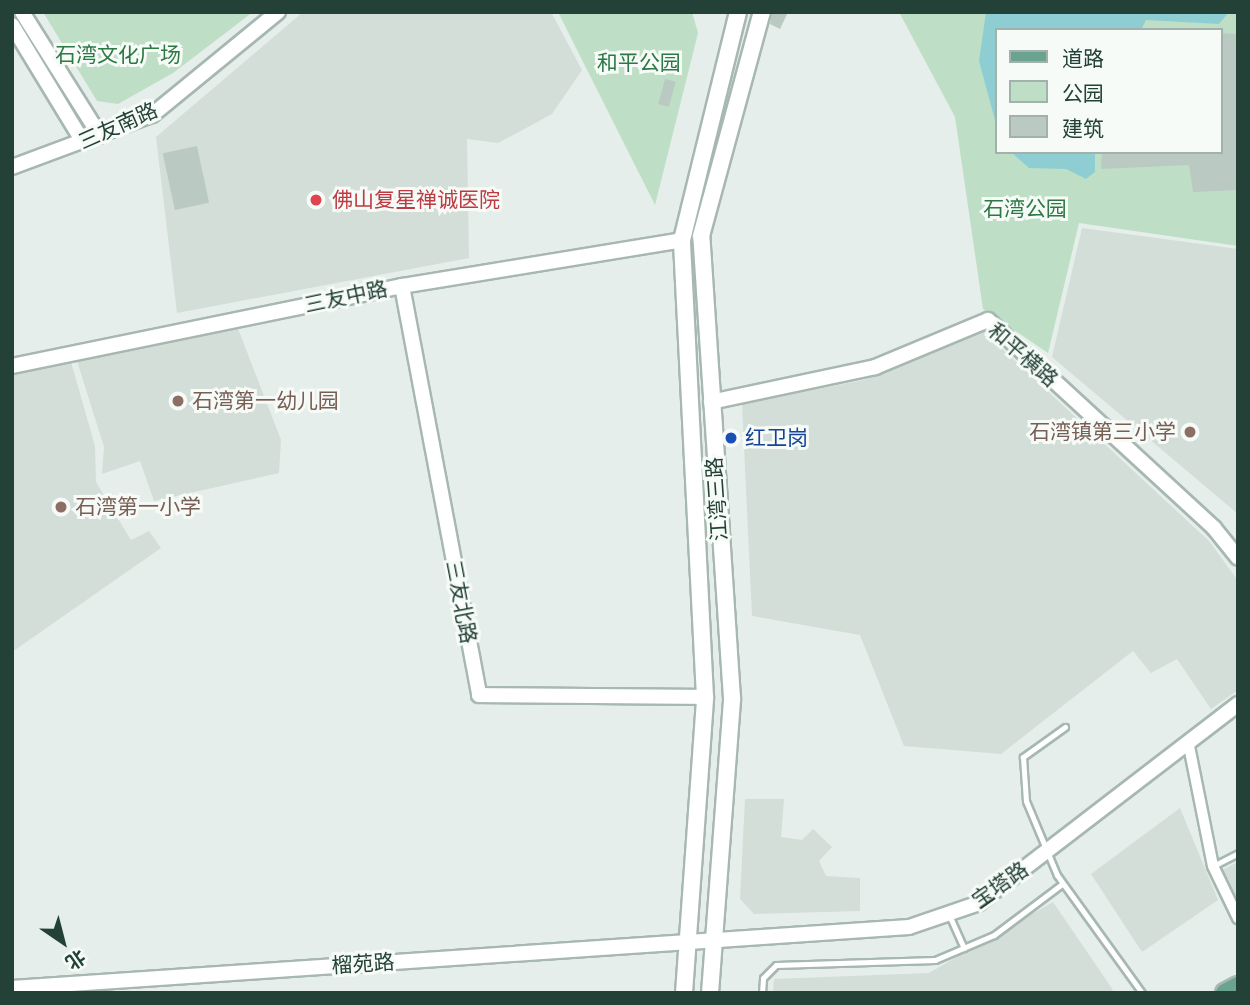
<!DOCTYPE html>
<meta charset="utf-8">
<style>
body{margin:0}
#map{position:relative;width:1250px;height:1005px;overflow:hidden;background:#e5eeea;font-family:Rubik,"Noto Sans SC",sans-serif}
div>[style]{position:absolute}
.built>*{inset:0;background:#d3ded8}
.green>*{inset:0;background:#bedfc5}
.water>*{inset:0;background:#8eced3}
.building>*{inset:0;background:#bac9c2;transform-origin:0 0}
.roads{filter:drop-shadow(2px 0 #a7b7b1) drop-shadow(-2px 0 #a7b7b1) drop-shadow(0 2px #a7b7b1) drop-shadow(0 -2px #a7b7b1)}
.service>*{height:5px;margin:-2.5px;padding:0 2.5px;transform-origin:2.5px;border-radius:2.5px;background:#fff}
.minor>*{height:10px;margin:-5px;padding:0 5px;transform-origin:5px;border-radius:5px;background:#fff}
.tertiary>*{height:14px;margin:-7px;padding:0 7px;transform-origin:7px;border-radius:7px;background:#fff}
.secondary>*{height:16px;margin:-8px;padding:0 8px;transform-origin:8px;border-radius:8px;background:#fff}
.primary>*{height:18px;margin:-9px;padding:0 9px;transform-origin:9px;border-radius:9px;background:#6aa490}
.dots>*{width:19px;height:19px;translate:-50% -50%;box-sizing:border-box;border:4px solid #f6fbf8;border-radius:50%}
span{translate:-50% -50%;white-space:nowrap;text-align:center;line-height:1.15;-webkit-text-stroke:6px #f6fbf8;paint-order:stroke}
.park-label{font-size:21px;color:#2d7844}
.street-label{font-size:21px;color:#244137}
.health-label{font-size:21px;color:#be3a42}
.left{translate:0 -50%;text-align:left}
.education-label{font-size:21px;color:#785e54}
.right{translate:-100% -50%;text-align:right}
.transit-label{font-size:21px;color:#164399}
.frame{position:absolute;inset:0;border:14px solid #244137;pointer-events:none}
.legend{position:absolute;left:995px;top:28px;width:228px;height:126px;box-sizing:border-box;background:#f6fbf8;border:2px solid #a2b1ab;margin:0;padding:9px 12px;list-style:none;font-size:21px;color:#244137}
.legend li{display:flex;align-items:center;gap:14px;height:35px}
.legend b{width:35px;border:2px solid #a2b1ab}
.north{position:absolute;left:28px;top:907px;width:70px;height:70px;-webkit-text-stroke:5px #f6fbf8;paint-order:stroke;rotate:145deg;font-size:19px;font-weight:700;line-height:28px;text-align:center;color:#244137}
.north::after{content:'';display:block;margin:auto;width:24px;height:32px;background:#244137;clip-path:polygon(50% 0,100% 100%,50% 72%,0 100%)}
</style>
<div id="map">
<div class="built">
<div style="clip-path:polygon(303px 12px,551px 12px,582px 70px,552px 114px,498px 143px,467px 139px,469px 258px,177px 313px,156px 137px)"></div>
<div style="clip-path:polygon(1082px 228px,1238px 249px,1238px 514px,1052px 357px)"></div>
<div style="clip-path:polygon(237px 326px,281px 440px,279px 473px,154px 501px,140px 461px,102px 474px,104px 447px,77px 361px)"></div>
<div style="clip-path:polygon(984px 332px,1210px 542px,1238px 581px,1238px 690px,1211px 709px,1177px 659px,1151px 673px,1133px 651px,1001px 754px,904px 746px,860px 635px,752px 616px,742px 404px,864px 380px)"></div>
<div style="clip-path:polygon(71px 362px,95px 446px,96px 482px,131px 540px,149px 531px,161px 548px,12px 652px,12px 373px)"></div>
<div style="clip-path:polygon(745px 799px,784px 799px,781px 837px,802px 840px,813px 829px,832px 847px,819px 861px,826px 876px,860px 878px,860px 911px,754px 914px,740px 899px)"></div>
<div style="clip-path:polygon(1180px 808px,1218px 900px,1142px 952px,1091px 874px)"></div>
<div style="clip-path:polygon(1238px 862px,1238px 907px,1220px 871px)"></div>
<div style="clip-path:polygon(1053px 902px,1113px 990px,1108px 993px,773px 993px,774px 979px,929px 973px)"></div>
</div>
<div class="green">
<div style="clip-path:polygon(43px 12px,253px 12px,173px 73px,118px 104px,97px 101px)"></div>
<div style="clip-path:polygon(558px 12px,692px 12px,698px 33px,655px 205px)"></div>
<div style="clip-path:polygon(evenodd,899px 12px,1238px 12px,1238px 246px,1079px 223px,1048px 353px,983px 309px,955px 117px,899px 12px,996px 30px,1220px 30px,1220px 152px,996px 152px,996px 30px)"></div>
</div>
<div class="water">
<div style="clip-path:polygon(986px 12px,1229px 12px,1219px 24px,1146px 20px,1141px 30px,996px 30px,996px 124px,979px 61px)"></div>
<div style="clip-path:polygon(1011px 152px,1095px 152px,1095px 172px,1086px 179px,1066px 169px,1029px 168px)"></div>
</div>
<div class="building">
<div style="clip-path:polygon(772px 12px,788px 12px,780px 29px,770px 24px)"></div>
<div style="clip-path:polygon(1220px 33px,1236px 34px,1238px 190px,1193px 192px,1189px 165px,1101px 169px,1102px 152px,1220px 152px)"></div>
<div style="left:665px;top:79px;width:11px;height:26px;rotate:15deg"></div>
<div style="left:197px;top:146px;width:58px;height:35px;rotate:78deg"></div>
</div>
<div class="roads">
<div class="service">
<div style="left:1065px;top:727px;width:52px;rotate:144.5deg"></div>
<div style="left:1023px;top:757px;width:44px;rotate:86.1deg"></div>
<div style="left:1026px;top:801px;width:80px;rotate:67.3deg"></div>
<div style="left:1057px;top:875px;width:145px;rotate:54.2deg"></div>
<div style="left:1213px;top:866px;width:28px;rotate:-27deg"></div>
<div style="left:950px;top:917px;width:34px;rotate:66deg"></div>
<div style="left:762px;top:993px;width:15px;rotate:-86deg"></div>
<div style="left:763px;top:978px;width:18px;rotate:-45deg"></div>
<div style="left:776px;top:965px;width:159px;rotate:-1.8deg"></div>
<div style="left:935px;top:960px;width:64px;rotate:-23deg"></div>
<div style="left:994px;top:935px;width:85px;rotate:-36.9deg"></div>
</div>
<div class="minor">
<div style="left:1188px;top:741px;width:127px;rotate:78.7deg"></div>
<div style="left:1213px;top:866px;width:58px;rotate:64.3deg"></div>
</div>
<div class="tertiary">
<div style="left:22px;top:12px;width:146px;rotate:57.8deg"></div>
<div style="left:12px;top:25px;width:137px;rotate:58.7deg"></div>
<div style="left:12px;top:167px;width:149px;rotate:-20.4deg"></div>
<div style="left:152px;top:115px;width:163px;rotate:-39.3deg"></div>
<div style="left:402px;top:286px;width:416px;rotate:79.3deg"></div>
<div style="left:479px;top:695px;width:226px;rotate:0.5deg"></div>
<div style="left:12px;top:366px;width:398px;rotate:-11.6deg"></div>
<div style="left:402px;top:286px;width:284px;rotate:-9.3deg"></div>
<div style="left:711px;top:402px;width:168px;rotate:-12deg"></div>
<div style="left:875px;top:367px;width:122px;rotate:-22.6deg"></div>
<div style="left:988px;top:320px;width:307px;rotate:42.6deg"></div>
<div style="left:1214px;top:528px;width:38px;rotate:51deg"></div>
<div style="left:12px;top:988px;width:899px;rotate:-3.89deg"></div>
<div style="left:909px;top:927px;width:74px;rotate:-18.9deg"></div>
<div style="left:979px;top:903px;width:327px;rotate:-37.5deg"></div>
</div>
<div class="secondary">
<div style="left:684px;top:993px;width:297px;rotate:-85.9deg"></div>
<div style="left:705px;top:697px;width:458px;rotate:-92.9deg"></div>
<div style="left:682px;top:240px;width:235px;rotate:-76.2deg"></div>
<div style="left:710px;top:993px;width:296px;rotate:-85.7deg"></div>
<div style="left:732px;top:698px;width:463px;rotate:-93.8deg"></div>
<div style="left:701px;top:236px;width:232px;rotate:-74.8deg"></div>
</div>
<div class="primary">
<div style="left:1225px;top:993px;width:15px;rotate:-28deg"></div>
</div>
</div>
<div class="dots">
<div style="left:316px;top:200px;background:#e0444e"></div>
<div style="left:178px;top:401px;background:#8d6e63"></div>
<div style="left:1190px;top:432px;background:#8d6e63"></div>
<div style="left:731px;top:438px;background:#1a4fb4"></div>
<div style="left:61px;top:507px;background:#8d6e63"></div>
</div>
<div class="park-label">
<span style="left:118px;top:55px">石湾文化广场</span>
<span style="left:639px;top:63px">和平公园</span>
<span style="left:1025px;top:209px">石湾公园</span>
</div>
<div class="street-label">
<span style="left:118px;top:126px;rotate:-24deg">三友南路</span>
<span style="left:346px;top:297px;rotate:-12deg">三友中路</span>
<span style="left:1023px;top:355px;rotate:41deg">和平横路</span>
<span style="left:717px;top:499px;rotate:-94deg">江湾三路</span>
<span style="left:461px;top:602px;rotate:79deg">三友北路</span>
<span style="left:1000px;top:885px;rotate:-35deg">宝塔路</span>
<span style="left:363px;top:964px;rotate:-4deg">榴苑路</span>
</div>
<div class="health-label">
<span class="left" style="left:332px;top:200px">佛山复星禅诚医院</span>
</div>
<div class="education-label">
<span class="left" style="left:192px;top:401px">石湾第一幼儿园</span>
<span class="right" style="left:1176px;top:432px">石湾镇第三小学</span>
<span class="left" style="left:75px;top:507px">石湾第一小学</span>
</div>
<div class="transit-label">
<span class="left" style="left:745px;top:438px">红卫岗</span>
</div>
<div class="frame"></div>
<ul class="legend">
<li><b style="height:9px;background:#6aa490"></b>道路</li>
<li><b style="height:19px;background:#bedfc5"></b>公园</li>
<li><b style="height:19px;background:#bac9c2"></b>建筑</li>
</ul>
<div class="north">北</div>
</div>
